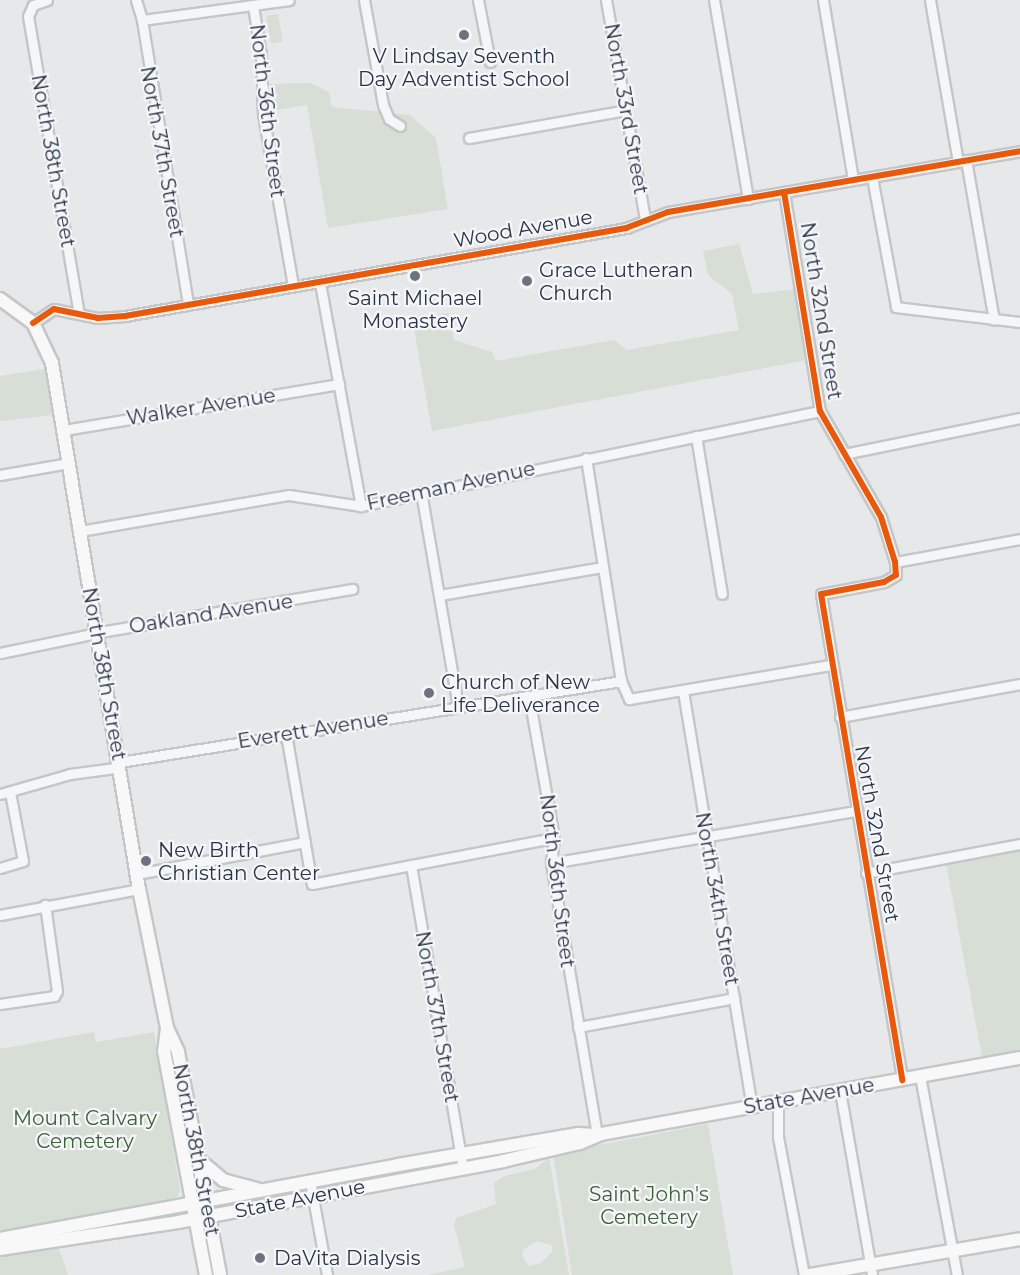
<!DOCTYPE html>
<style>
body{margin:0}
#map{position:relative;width:1020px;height:1275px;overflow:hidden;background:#e6e8ea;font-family:Montserrat,sans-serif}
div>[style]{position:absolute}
.green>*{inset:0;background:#d6ded6;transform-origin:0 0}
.roads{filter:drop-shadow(2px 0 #c4c6c8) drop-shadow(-2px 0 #c4c6c8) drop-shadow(0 2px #c4c6c8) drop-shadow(0 -2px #c4c6c8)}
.minor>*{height:9px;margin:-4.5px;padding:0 4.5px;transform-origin:4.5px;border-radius:4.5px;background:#f5f6f7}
.major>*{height:12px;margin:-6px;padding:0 6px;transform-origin:6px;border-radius:6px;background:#f8f8f8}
.cycleway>*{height:6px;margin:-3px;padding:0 3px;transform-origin:3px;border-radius:3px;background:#e8590c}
.dots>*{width:16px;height:16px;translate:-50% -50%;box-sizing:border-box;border:3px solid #f4f6f9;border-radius:50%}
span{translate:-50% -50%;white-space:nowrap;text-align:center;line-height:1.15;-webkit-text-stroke:4.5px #f4f6f9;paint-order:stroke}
.poi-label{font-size:20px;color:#2b3445}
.left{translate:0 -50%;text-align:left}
.street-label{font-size:20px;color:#2b3445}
.park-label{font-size:20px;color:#3f6138}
</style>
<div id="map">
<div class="green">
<div style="left:278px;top:14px;width:28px;height:12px;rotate:80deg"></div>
<div style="clip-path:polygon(310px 83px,329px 92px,332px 107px,410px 115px,436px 138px,448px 209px,328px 228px,307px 105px,269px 111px,269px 84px)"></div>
<div style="clip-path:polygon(739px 244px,753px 294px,796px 289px,807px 360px,432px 431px,412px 318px,449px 313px,454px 340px,492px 352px,496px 361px,614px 340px,627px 350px,739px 330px,732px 294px,708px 275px,703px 251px)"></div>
<div style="clip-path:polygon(45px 369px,54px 415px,0 421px,0 376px)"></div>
<div style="clip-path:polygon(1020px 849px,1020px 1050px,982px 1057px,946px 863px)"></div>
<div style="clip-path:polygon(94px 1032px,96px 1042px,154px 1032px,180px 1190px,178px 1196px,173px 1201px,0 1231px,0 1049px)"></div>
<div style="clip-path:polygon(708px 1124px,733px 1275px,572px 1275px,553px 1154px)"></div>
<div style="clip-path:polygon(evenodd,549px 1157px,569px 1275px,428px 1275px,465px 1267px,454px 1225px,456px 1218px,496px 1204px,494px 1183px,504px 1176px,535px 1169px,549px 1157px,537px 1241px,551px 1245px,553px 1251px,541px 1263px,529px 1266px,522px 1256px,524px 1249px,537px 1241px)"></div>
<div style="clip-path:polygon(58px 1246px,68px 1275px,0 1275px,0 1255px)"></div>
</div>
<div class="roads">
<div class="minor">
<div style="left:47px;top:0;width:15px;rotate:160deg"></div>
<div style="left:33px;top:5px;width:12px;rotate:114deg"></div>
<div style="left:28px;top:16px;width:302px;rotate:80.3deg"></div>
<div style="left:136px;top:0;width:21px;rotate:73deg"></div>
<div style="left:142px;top:20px;width:288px;rotate:80.8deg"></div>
<div style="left:364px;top:0;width:107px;rotate:79.7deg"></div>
<div style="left:383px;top:105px;width:15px;rotate:67deg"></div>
<div style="left:389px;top:119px;width:13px;rotate:32deg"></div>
<div style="left:478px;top:0;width:63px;rotate:79deg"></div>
<div style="left:606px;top:0;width:222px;rotate:79.9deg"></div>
<div style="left:714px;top:0;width:202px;rotate:80.3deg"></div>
<div style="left:823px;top:0;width:182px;rotate:80.5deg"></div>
<div style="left:930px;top:0;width:164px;rotate:80.2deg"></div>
<div style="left:253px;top:6px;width:50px;rotate:80.7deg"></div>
<div style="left:261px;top:55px;width:59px;rotate:88.1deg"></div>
<div style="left:263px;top:114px;width:175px;rotate:80.1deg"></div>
<div style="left:142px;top:20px;width:148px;rotate:-7.7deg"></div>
<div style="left:469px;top:138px;width:159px;rotate:-10.1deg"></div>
<div style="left:966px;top:160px;width:162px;rotate:80.1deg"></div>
<div style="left:872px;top:177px;width:132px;rotate:79.5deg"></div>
<div style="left:896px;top:307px;width:125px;rotate:6.9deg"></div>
<div style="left:784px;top:192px;width:222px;rotate:80.7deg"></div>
<div style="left:820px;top:411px;width:122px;rotate:60.1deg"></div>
<div style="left:881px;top:517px;width:47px;rotate:72.7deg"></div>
<div style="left:895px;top:562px;width:13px;rotate:86deg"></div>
<div style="left:896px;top:575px;width:14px;rotate:150deg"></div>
<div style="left:884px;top:582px;width:64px;rotate:169.2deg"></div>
<div style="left:821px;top:594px;width:493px;rotate:80.5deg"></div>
<div style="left:320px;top:283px;width:227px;rotate:79.6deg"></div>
<div style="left:33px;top:323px;width:25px;rotate:-34deg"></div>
<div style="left:54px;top:309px;width:45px;rotate:11.6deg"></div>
<div style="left:98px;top:318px;width:27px;rotate:-4deg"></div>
<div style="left:125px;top:316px;width:509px;rotate:-9.96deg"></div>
<div style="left:626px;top:228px;width:45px;rotate:-20.9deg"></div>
<div style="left:668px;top:212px;width:357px;rotate:-9.8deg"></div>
<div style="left:64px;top:430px;width:279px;rotate:-9.5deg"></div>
<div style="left:696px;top:436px;width:160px;rotate:80.7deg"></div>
<div style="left:844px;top:454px;width:180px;rotate:-11.6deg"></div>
<div style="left:586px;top:458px;width:226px;rotate:81.1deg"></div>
<div style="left:621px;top:681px;width:20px;rotate:66deg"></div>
<div style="left:629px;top:699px;width:204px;rotate:-9.6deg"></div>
<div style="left:0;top:475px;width:70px;rotate:-9.9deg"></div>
<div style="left:421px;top:492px;width:217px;rotate:80.2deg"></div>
<div style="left:80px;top:531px;width:212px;rotate:-9.8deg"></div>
<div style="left:289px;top:495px;width:73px;rotate:8.7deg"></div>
<div style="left:361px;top:506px;width:469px;rotate:-11.7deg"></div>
<div style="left:895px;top:562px;width:127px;rotate:-10.4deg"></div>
<div style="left:440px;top:595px;width:164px;rotate:-9.8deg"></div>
<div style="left:0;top:653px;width:108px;rotate:-11.7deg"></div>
<div style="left:106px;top:631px;width:250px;rotate:-9.7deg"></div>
<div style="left:683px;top:691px;width:421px;rotate:80.6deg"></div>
<div style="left:529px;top:697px;width:143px;rotate:79.9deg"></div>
<div style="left:554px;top:838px;width:25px;rotate:97deg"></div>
<div style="left:551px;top:863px;width:276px;rotate:80.4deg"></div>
<div style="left:840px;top:717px;width:183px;rotate:-10.4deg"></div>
<div style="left:286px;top:734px;width:152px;rotate:80.2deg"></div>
<div style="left:312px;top:884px;width:246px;rotate:-10.8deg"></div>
<div style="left:0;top:794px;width:73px;rotate:-15.9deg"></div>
<div style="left:70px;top:774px;width:45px;rotate:-7.6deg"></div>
<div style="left:115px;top:768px;width:8px;rotate:-50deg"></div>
<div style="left:120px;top:762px;width:508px;rotate:-9.18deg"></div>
<div style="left:551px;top:863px;width:308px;rotate:-9.7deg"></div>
<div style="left:411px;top:865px;width:307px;rotate:80.3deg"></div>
<div style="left:0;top:868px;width:24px;rotate:-17deg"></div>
<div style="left:23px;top:861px;width:70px;rotate:-100.7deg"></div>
<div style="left:866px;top:873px;width:157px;rotate:-10.7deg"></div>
<div style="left:137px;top:874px;width:171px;rotate:-10.8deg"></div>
<div style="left:0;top:915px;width:141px;rotate:-10.6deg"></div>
<div style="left:0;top:1004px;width:55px;rotate:-8.4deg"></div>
<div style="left:54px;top:996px;width:6px;rotate:-59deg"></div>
<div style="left:57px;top:991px;width:87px;rotate:-97.9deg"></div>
<div style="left:578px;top:1027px;width:159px;rotate:-10.5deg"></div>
<div style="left:920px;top:1076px;width:202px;rotate:79.5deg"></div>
<div style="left:840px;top:1091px;width:187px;rotate:80.1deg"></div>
<div style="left:778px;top:1102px;width:35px;rotate:90deg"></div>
<div style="left:778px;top:1137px;width:140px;rotate:79.3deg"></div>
<div style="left:310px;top:1181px;width:96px;rotate:79.7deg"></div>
</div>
<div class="major">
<div style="left:0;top:299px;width:41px;rotate:36deg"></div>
<div style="left:33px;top:323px;width:44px;rotate:64.6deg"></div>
<div style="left:52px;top:363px;width:533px;rotate:80.61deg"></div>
<div style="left:139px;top:889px;width:142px;rotate:78.6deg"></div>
<div style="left:167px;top:1028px;width:26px;rotate:65deg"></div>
<div style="left:178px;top:1052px;width:227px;rotate:79.3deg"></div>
<div style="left:167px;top:1028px;width:23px;rotate:97deg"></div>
<div style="left:164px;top:1051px;width:228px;rotate:79.4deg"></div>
<div style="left:197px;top:1158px;width:34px;rotate:40deg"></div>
<div style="left:223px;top:1180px;width:35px;rotate:15deg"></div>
<div style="left:0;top:1239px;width:405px;rotate:-10.5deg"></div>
<div style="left:398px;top:1165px;width:183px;rotate:-9.8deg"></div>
<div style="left:578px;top:1134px;width:17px;rotate:3deg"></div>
<div style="left:0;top:1249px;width:180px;rotate:-8.6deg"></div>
<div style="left:178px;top:1222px;width:331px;rotate:-10.6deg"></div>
<div style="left:503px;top:1161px;width:79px;rotate:-13.2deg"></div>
<div style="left:580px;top:1143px;width:23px;rotate:-23deg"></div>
<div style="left:601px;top:1134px;width:426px;rotate:-10.3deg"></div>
<div style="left:810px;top:1275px;width:213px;rotate:-9.7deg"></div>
</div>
</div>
<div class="cycleway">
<div style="left:784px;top:192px;width:222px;rotate:80.7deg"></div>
<div style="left:820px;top:411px;width:122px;rotate:60.1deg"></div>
<div style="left:881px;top:517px;width:47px;rotate:72.7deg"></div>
<div style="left:895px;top:562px;width:13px;rotate:86deg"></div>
<div style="left:896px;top:575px;width:14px;rotate:150deg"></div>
<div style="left:884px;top:582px;width:64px;rotate:169.2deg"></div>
<div style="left:821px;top:594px;width:493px;rotate:80.5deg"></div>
<div style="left:33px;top:323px;width:25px;rotate:-34deg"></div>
<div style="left:54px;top:309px;width:45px;rotate:11.6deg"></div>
<div style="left:98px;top:318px;width:27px;rotate:-4deg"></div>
<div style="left:125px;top:316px;width:509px;rotate:-9.96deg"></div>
<div style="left:626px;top:228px;width:45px;rotate:-20.9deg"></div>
<div style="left:668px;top:212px;width:357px;rotate:-9.8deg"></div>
</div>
<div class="dots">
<div style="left:464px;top:35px;background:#6c737f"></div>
<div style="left:415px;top:276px;background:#6c737f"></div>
<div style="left:527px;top:281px;background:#6c737f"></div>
<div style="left:429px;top:693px;background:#6c737f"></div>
<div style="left:146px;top:861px;background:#6c737f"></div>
<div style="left:260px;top:1258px;background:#6c737f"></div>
</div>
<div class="poi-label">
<span style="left:464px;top:68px">V Lindsay Seventh<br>Day Adventist School</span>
<span class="left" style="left:539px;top:282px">Grace Lutheran<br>Church</span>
<span style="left:415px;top:310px">Saint Michael<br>Monastery</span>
<span class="left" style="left:441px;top:694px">Church of New<br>Life Deliverance</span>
<span class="left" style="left:158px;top:862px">New Birth<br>Christian Center</span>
<span class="left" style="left:274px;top:1258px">DaVita Dialysis</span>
</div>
<div class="street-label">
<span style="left:626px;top:109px;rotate:80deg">North 33rd Street</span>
<span style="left:267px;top:111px;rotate:83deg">North 36th Street</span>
<span style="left:162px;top:152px;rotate:80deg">North 37th Street</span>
<span style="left:53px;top:161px;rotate:80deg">North 38th Street</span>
<span style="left:523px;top:229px;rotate:-10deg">Wood Avenue</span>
<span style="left:821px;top:311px;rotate:81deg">North 32nd Street</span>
<span style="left:201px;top:407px;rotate:-9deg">Walker Avenue</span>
<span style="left:451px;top:486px;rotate:-12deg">Freeman Avenue</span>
<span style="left:211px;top:614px;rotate:-9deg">Oakland Avenue</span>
<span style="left:104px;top:674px;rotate:80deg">North 38th Street</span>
<span style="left:313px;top:730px;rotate:-9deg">Everett Avenue</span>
<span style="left:877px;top:834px;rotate:80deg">North 32nd Street</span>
<span style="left:557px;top:881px;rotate:83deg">North 36th Street</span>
<span style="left:717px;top:899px;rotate:80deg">North 34th Street</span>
<span style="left:437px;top:1017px;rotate:80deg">North 37th Street</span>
<span style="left:809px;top:1096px;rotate:-10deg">State Avenue</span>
<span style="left:196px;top:1150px;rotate:79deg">North 38th Street</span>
<span style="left:300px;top:1199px;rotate:-11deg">State Avenue</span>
</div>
<div class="park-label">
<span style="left:85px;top:1130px">Mount Calvary<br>Cemetery</span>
<span style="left:649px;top:1206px">Saint John's<br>Cemetery</span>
</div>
</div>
